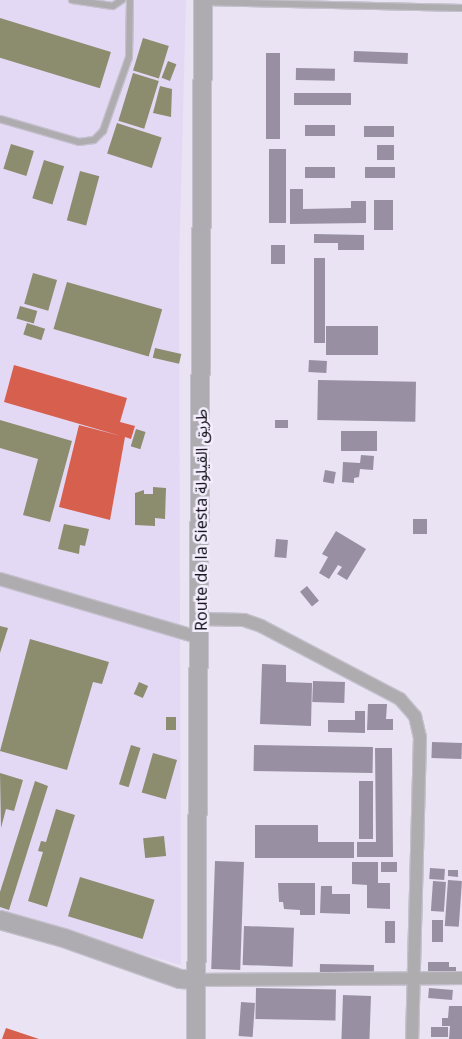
<!DOCTYPE html>
<meta charset="utf-8">
<style>
body{margin:0}
#map{position:relative;width:462px;height:1039px;overflow:hidden;background:#e9e3f4;font-family:"Noto Sans","Noto Sans Arabic",sans-serif}
div>[style]{position:absolute}
.built>*{inset:0;background:#e4d9f5}
.shops>*{inset:0;background:#d6604d}
.industry>*{inset:0;background:#8c8c6e;transform-origin:0 0}
.building>*{inset:0;background:#988fa3;transform-origin:0 0}
.roads{filter:drop-shadow(1px 0 #c4c0cc) drop-shadow(-1px 0 #c4c0cc) drop-shadow(0 1px #c4c0cc) drop-shadow(0 -1px #c4c0cc)}
.lane>*{height:6px;margin:-3px;padding:0 3px;transform-origin:3px;border-radius:3px;background:#afacb0}
.street>*{height:12px;margin:-6px;padding:0 6px;transform-origin:6px;border-radius:6px;background:#afacb0}
.secondary>*{height:18px;margin:-9px;padding:0 9px;transform-origin:9px;border-radius:9px;background:#afacb1}
span{translate:-50% -50%;white-space:nowrap;text-align:center;line-height:1.15;-webkit-text-stroke:5px #f3edfe;paint-order:stroke}
.street-label{font-size:16px;color:#19161f}
</style>
<div id="map">
<div class="built">
<div style="clip-path:polygon(0 0,186px 0,179px 265px,181px 965px,0 914px)"></div>
</div>
<div class="shops">
<div style="clip-path:polygon(14px 365px,127px 398px,120px 422px,135px 426px,131px 439px,125px 437px,110px 520px,59px 507px,79px 425px,121px 436px,4px 402px)"></div>
<div style="clip-path:polygon(6px 1028px,39px 1039px,2px 1039px)"></div>
</div>
<div class="industry">
<div style="left:0;top:18px;width:116px;height:38px;rotate:17deg"></div>
<div style="left:143px;top:38px;width:27px;height:34px;rotate:17deg"></div>
<div style="left:168px;top:61px;width:9px;height:18px;rotate:21deg"></div>
<div style="left:133px;top:73px;width:27px;height:50px;rotate:17deg"></div>
<div style="clip-path:polygon(160px 86px,172px 89px,171px 117px,153px 113px)"></div>
<div style="left:117px;top:123px;width:47px;height:32px;rotate:18deg"></div>
<div style="left:11px;top:144px;width:24px;height:26px;rotate:17deg"></div>
<div style="left:44px;top:160px;width:21px;height:40px;rotate:17deg"></div>
<div style="left:80px;top:171px;width:20px;height:51px;rotate:15deg"></div>
<div style="left:33px;top:273px;width:25px;height:32px;rotate:16deg"></div>
<div style="left:67px;top:282px;width:99px;height:49px;rotate:16deg"></div>
<div style="left:20px;top:306px;width:18px;height:13px;rotate:16deg"></div>
<div style="left:27px;top:323px;width:19px;height:12px;rotate:18deg"></div>
<div style="left:155px;top:348px;width:27px;height:10px;rotate:13deg"></div>
<div style="clip-path:polygon(0 420px,72px 441px,50px 522px,23px 515px,38px 459px,0 448px)"></div>
<div style="left:136px;top:429px;width:10px;height:18px;rotate:17deg"></div>
<div style="clip-path:polygon(153px 487px,166px 488px,165px 519px,155px 518px,155px 526px,135px 525px,135px 493px,144px 490px,144px 494px,153px 494px)"></div>
<div style="clip-path:polygon(64px 524px,89px 529px,85px 546px,80px 545px,79px 554px,58px 549px)"></div>
<div style="clip-path:polygon(0 626px,8px 628px,0 653px)"></div>
<div style="clip-path:polygon(30px 639px,109px 662px,102px 684px,93px 682px,67px 770px,0 751px)"></div>
<div style="left:139px;top:682px;width:10px;height:13px;rotate:24deg"></div>
<div style="left:166px;top:717px;width:10px;height:13px"></div>
<div style="left:131px;top:745px;width:10px;height:41px;rotate:17deg"></div>
<div style="left:153px;top:753px;width:25px;height:41px;rotate:16deg"></div>
<div style="clip-path:polygon(0 773px,23px 780px,14px 811px,6px 809px,1px 828px)"></div>
<div style="clip-path:polygon(35px 781px,48px 786px,9px 910px,0 907px,0 892px)"></div>
<div style="clip-path:polygon(56px 809px,75px 815px,47px 907px,28px 901px,43px 852px,38px 851px,41px 841px,46px 842px)"></div>
<div style="left:164px;top:836px;width:20px;height:21px;rotate:84deg"></div>
<div style="left:80px;top:877px;width:78px;height:41px;rotate:17deg"></div>
</div>
<div class="building">
<div style="left:354px;top:51px;width:54px;height:11px;rotate:2deg"></div>
<div style="left:266px;top:53px;width:14px;height:86px"></div>
<div style="left:296px;top:68px;width:39px;height:12px;rotate:1deg"></div>
<div style="left:294px;top:93px;width:57px;height:12px"></div>
<div style="left:305px;top:125px;width:30px;height:11px"></div>
<div style="left:364px;top:126px;width:30px;height:11px"></div>
<div style="left:394px;top:145px;width:15px;height:17px;rotate:90deg"></div>
<div style="left:269px;top:149px;width:17px;height:74px"></div>
<div style="left:305px;top:167px;width:30px;height:11px"></div>
<div style="left:365px;top:167px;width:30px;height:11px"></div>
<div style="clip-path:polygon(290px 189px,303px 189px,303px 209px,351px 208px,351px 201px,366px 201px,366px 223px,290px 224px)"></div>
<div style="left:374px;top:200px;width:19px;height:30px"></div>
<div style="clip-path:polygon(314px 234px,364px 235px,364px 250px,338px 250px,338px 243px,314px 243px)"></div>
<div style="left:271px;top:245px;width:14px;height:19px"></div>
<div style="left:314px;top:258px;width:11px;height:85px"></div>
<div style="left:326px;top:326px;width:52px;height:29px"></div>
<div style="left:309px;top:360px;width:18px;height:12px;rotate:3deg"></div>
<div style="left:318px;top:380px;width:98px;height:40px;rotate:1deg"></div>
<div style="left:288px;top:420px;width:8px;height:13px;rotate:90deg"></div>
<div style="left:341px;top:431px;width:36px;height:20px"></div>
<div style="clip-path:polygon(361px 455px,374px 456px,373px 470px,360px 469px,359px 477px,354px 478px,354px 483px,342px 482px,343px 462px,360px 463px)"></div>
<div style="left:325px;top:470px;width:11px;height:12px;rotate:10deg"></div>
<div style="left:413px;top:519px;width:14px;height:15px"></div>
<div style="clip-path:polygon(336px 531px,366px 549px,347px 580px,337px 574px,342px 567px,338px 565px,329px 579px,319px 573px,328px 557px,322px 554px)"></div>
<div style="left:276px;top:539px;width:12px;height:18px;rotate:5deg"></div>
<div style="left:307px;top:586px;width:19px;height:9px;rotate:51deg"></div>
<div style="clip-path:polygon(262px 664px,286px 665px,286px 682px,312px 683px,311px 726px,260px 724px)"></div>
<div style="left:313px;top:681px;width:32px;height:21px;rotate:2deg"></div>
<div style="clip-path:polygon(368px 704px,387px 704px,386px 719px,393px 719px,393px 730px,367px 730px)"></div>
<div style="clip-path:polygon(355px 711px,365px 711px,365px 733px,328px 732px,328px 720px,355px 720px)"></div>
<div style="left:432px;top:742px;width:30px;height:16px;rotate:2deg"></div>
<div style="left:254px;top:745px;width:119px;height:26px;rotate:1deg"></div>
<div style="clip-path:polygon(375px 748px,392px 748px,393px 857px,357px 857px,357px 842px,376px 842px)"></div>
<div style="left:359px;top:781px;width:14px;height:58px"></div>
<div style="clip-path:polygon(255px 825px,318px 825px,318px 842px,354px 842px,354px 858px,255px 858px)"></div>
<div style="left:215px;top:861px;width:29px;height:108px;rotate:2deg"></div>
<div style="clip-path:polygon(352px 862px,378px 862px,378px 883px,390px 883px,390px 909px,367px 908px,367px 885px,352px 884px)"></div>
<div style="left:381px;top:862px;width:16px;height:10px"></div>
<div style="left:430px;top:868px;width:15px;height:11px;rotate:4deg"></div>
<div style="clip-path:polygon(448px 870px,458px 870px,458px 877px,448px 876px)"></div>
<div style="left:448px;top:880px;width:14px;height:46px;rotate:4deg"></div>
<div style="left:433px;top:881px;width:13px;height:30px;rotate:4deg"></div>
<div style="clip-path:polygon(278px 883px,315px 883px,315px 915px,300px 915px,300px 910px,284px 909px,283px 902px,279px 902px)"></div>
<div style="clip-path:polygon(321px 886px,332px 886px,332px 894px,350px 894px,350px 914px,320px 913px)"></div>
<div style="left:432px;top:920px;width:11px;height:22px"></div>
<div style="left:385px;top:921px;width:10px;height:22px"></div>
<div style="left:244px;top:926px;width:50px;height:39px;rotate:2deg"></div>
<div style="clip-path:polygon(428px 962px,449px 962px,449px 967px,456px 967px,456px 976px,428px 975px)"></div>
<div style="left:320px;top:964px;width:54px;height:10px;rotate:1deg"></div>
<div style="left:256px;top:988px;width:80px;height:31px;rotate:1deg"></div>
<div style="left:429px;top:988px;width:24px;height:10px;rotate:5deg"></div>
<div style="left:343px;top:995px;width:28px;height:44px;rotate:2deg"></div>
<div style="left:241px;top:1002px;width:14px;height:34px;rotate:4deg"></div>
<div style="clip-path:polygon(449px 1006px,462px 1006px,462px 1039px,449px 1039px,450px 1026px,442px 1026px,442px 1018px,448px 1018px)"></div>
<div style="left:431px;top:1027px;width:17px;height:10px"></div>
</div>
<div class="roads">
<div class="lane">
<div style="left:72px;top:0;width:41px;rotate:8.3deg"></div>
<div style="left:113px;top:6px;width:11px;rotate:-34deg"></div>
<div style="left:203px;top:2px;width:259px;rotate:1.3deg"></div>
<div style="left:0;top:119px;width:82px;rotate:16.2deg"></div>
<div style="left:79px;top:142px;width:15px;rotate:-8deg"></div>
<div style="left:94px;top:140px;width:13px;rotate:-45deg"></div>
<div style="left:103px;top:131px;width:78px;rotate:-70.6deg"></div>
<div style="left:129px;top:57px;width:57px;rotate:-89deg"></div>
</div>
<div class="street">
<div style="left:0;top:579px;width:209px;rotate:16.4deg"></div>
<div style="left:201px;top:619px;width:43px;rotate:1.3deg"></div>
<div style="left:244px;top:620px;width:18px;rotate:19deg"></div>
<div style="left:261px;top:626px;width:157px;rotate:27.7deg"></div>
<div style="left:400px;top:699px;width:23px;rotate:49deg"></div>
<div style="left:415px;top:716px;width:22px;rotate:77deg"></div>
<div style="left:420px;top:737px;width:302px;rotate:91.5deg"></div>
<div style="left:197px;top:980px;width:265px;rotate:-0.4deg"></div>
</div>
<div class="secondary">
<div style="left:0;top:920px;width:66px;rotate:15.7deg"></div>
<div style="left:64px;top:938px;width:123px;rotate:19.5deg"></div>
<div style="left:180px;top:979px;width:17px;rotate:3deg"></div>
<div style="left:196px;top:1039px;width:1039px;rotate:-89.61deg"></div>
</div>
</div>
<div class="street-label">
<span style="left:201px;top:520px;rotate:-90deg">Route de la Siesta طريق القيلولة</span>
</div>
</div>
